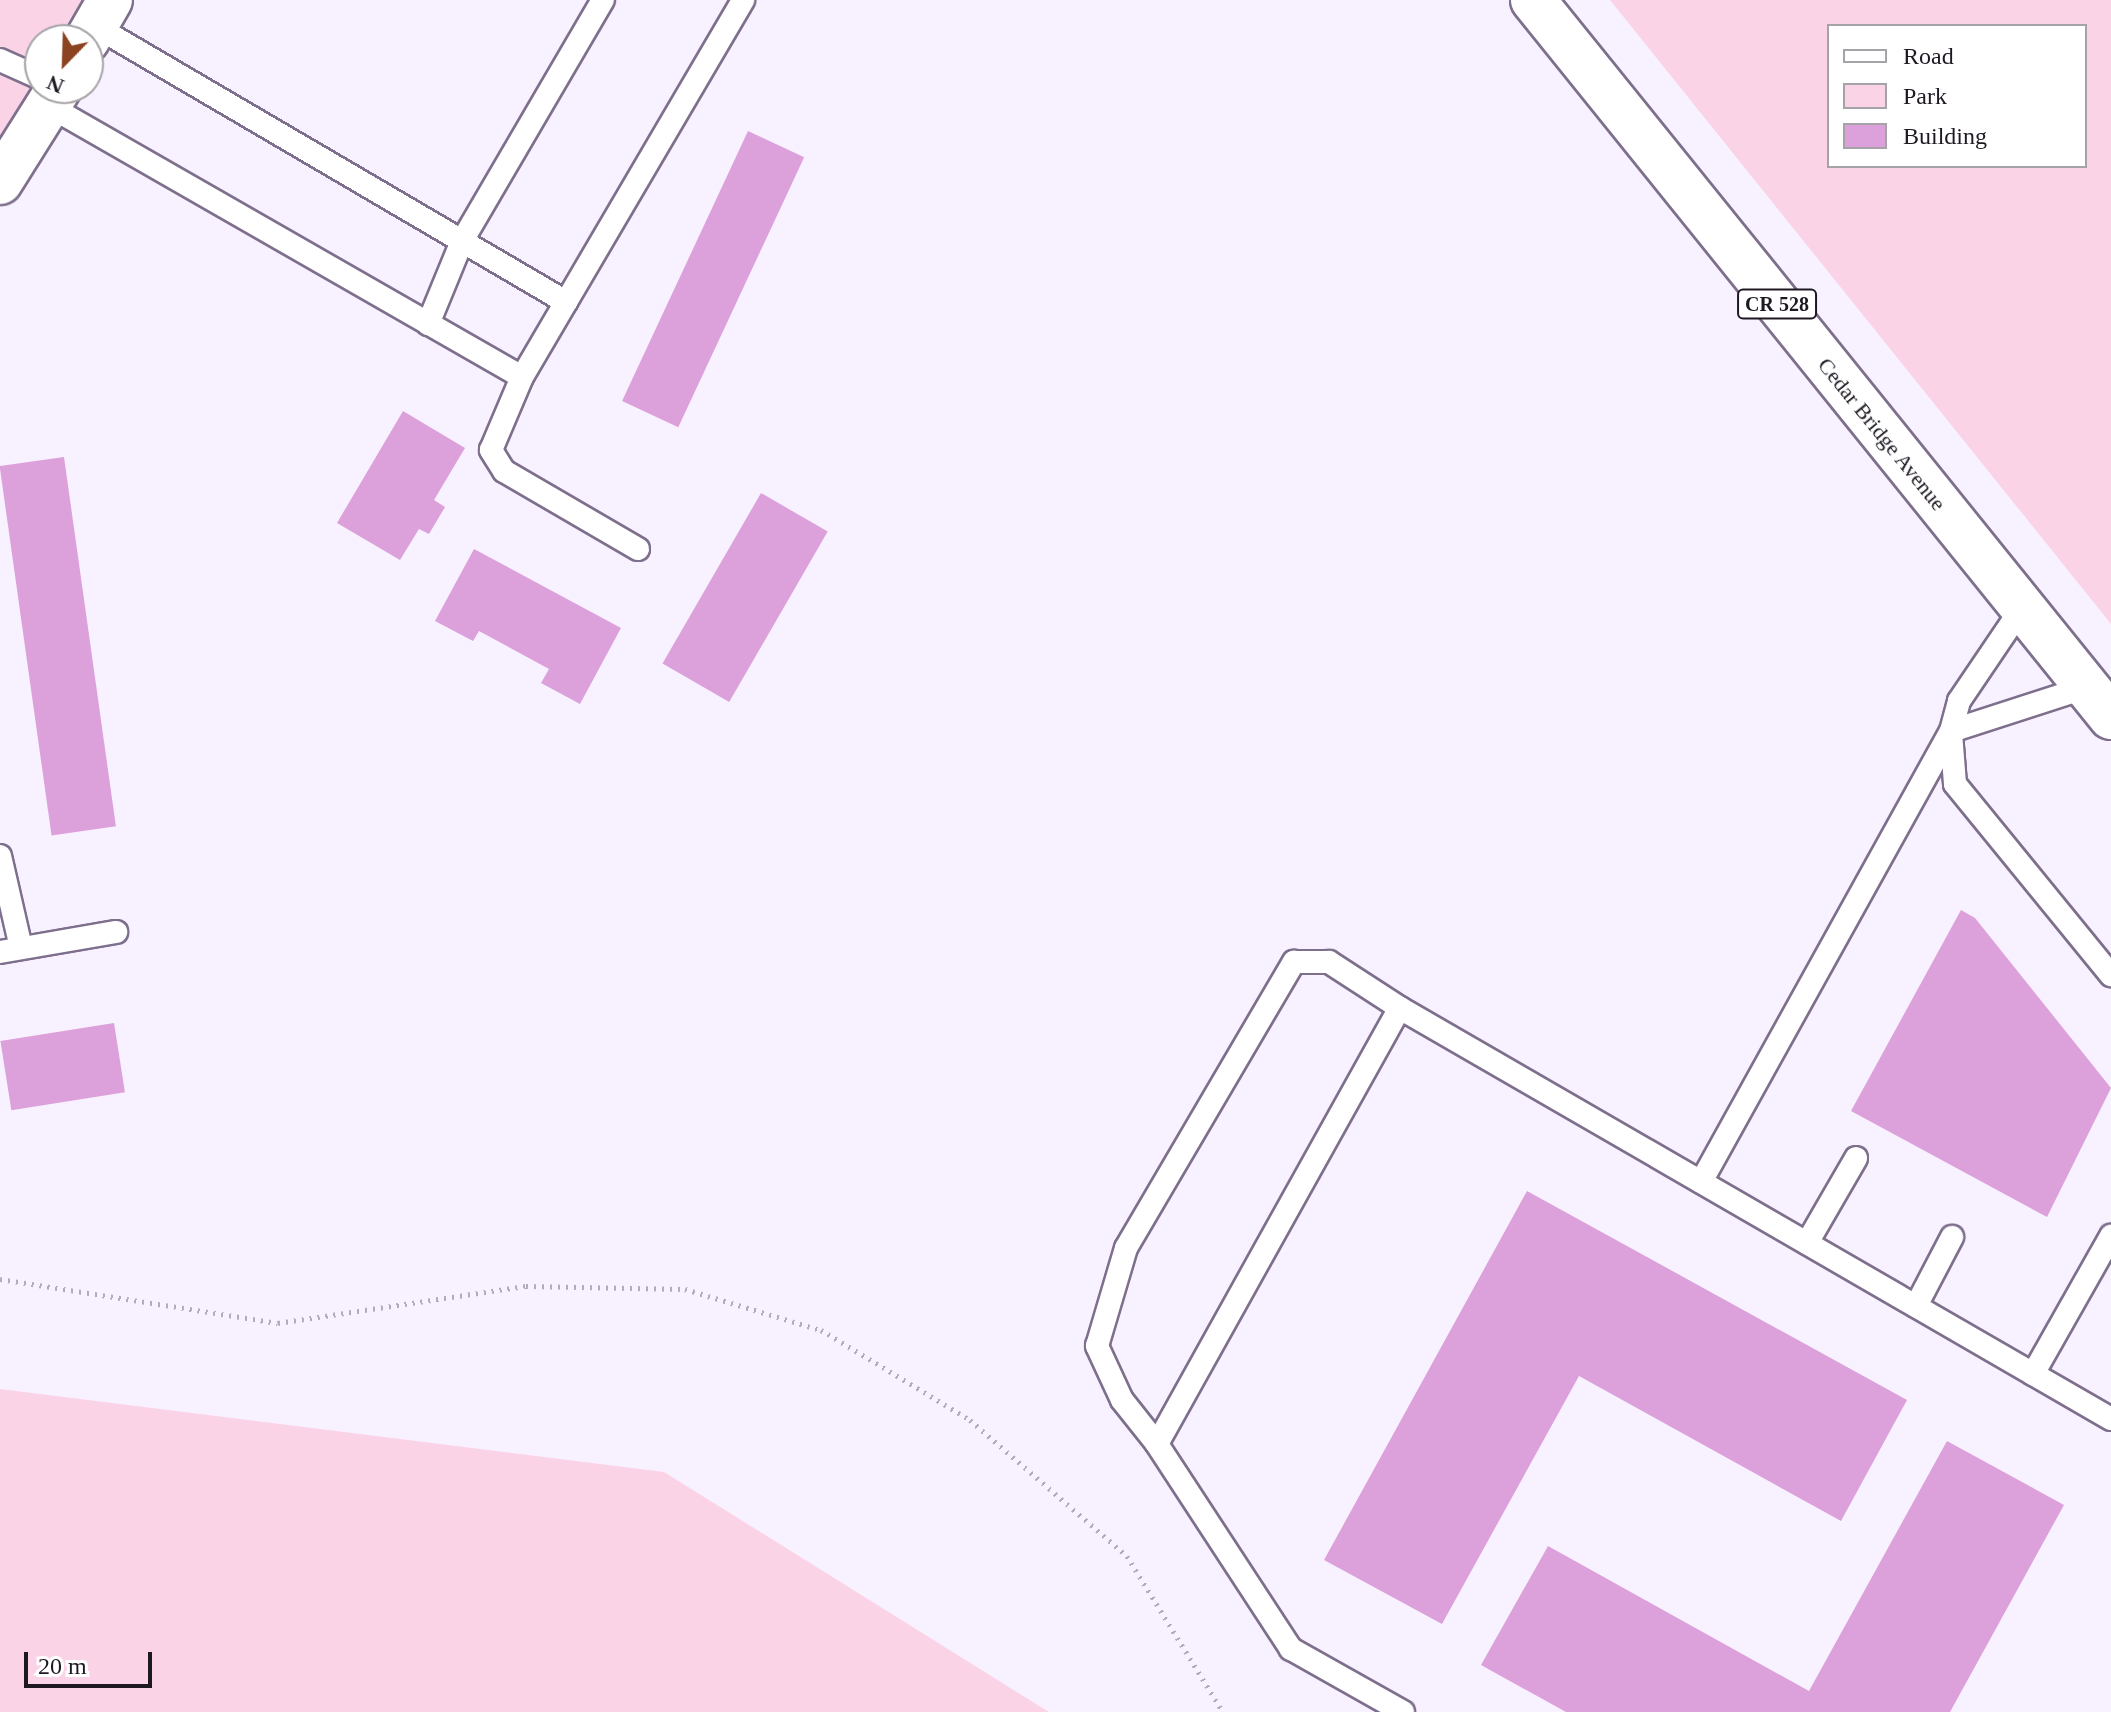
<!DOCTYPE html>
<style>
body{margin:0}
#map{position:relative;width:2111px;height:1712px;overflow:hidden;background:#f8f1ff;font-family:"Times New Roman",serif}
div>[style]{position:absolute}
.green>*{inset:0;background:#fbd3e7}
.building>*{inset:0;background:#dca1db;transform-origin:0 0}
.path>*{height:5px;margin-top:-2.5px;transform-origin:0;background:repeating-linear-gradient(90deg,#b2acb9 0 2px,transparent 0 8px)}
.roads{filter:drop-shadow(2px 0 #7e6f8c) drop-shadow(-2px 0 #7e6f8c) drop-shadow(0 2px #7e6f8c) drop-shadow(0 -2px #7e6f8c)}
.lane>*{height:22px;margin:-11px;padding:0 11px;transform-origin:11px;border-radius:11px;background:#fff}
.secondary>*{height:44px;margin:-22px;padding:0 22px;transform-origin:22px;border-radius:22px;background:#fff}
.primary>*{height:44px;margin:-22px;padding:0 22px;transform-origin:22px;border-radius:22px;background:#fff}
span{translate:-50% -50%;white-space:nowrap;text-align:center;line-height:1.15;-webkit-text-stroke:6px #fff;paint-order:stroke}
.shield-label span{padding:2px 6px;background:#fff;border:2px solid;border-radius:6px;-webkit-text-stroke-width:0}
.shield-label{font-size:20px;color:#1e1823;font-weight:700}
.street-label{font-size:22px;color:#1e1823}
.legend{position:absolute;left:1827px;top:24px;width:260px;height:144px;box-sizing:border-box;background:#fff;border:2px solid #a5a3a7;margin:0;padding:10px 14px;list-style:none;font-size:24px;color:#1e1823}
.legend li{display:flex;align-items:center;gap:16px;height:40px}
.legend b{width:40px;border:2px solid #a5a3a7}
.north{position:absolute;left:24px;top:24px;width:80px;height:80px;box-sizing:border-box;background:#fff;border:2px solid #a5a3a7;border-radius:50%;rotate:203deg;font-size:22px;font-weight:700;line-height:32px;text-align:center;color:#1e1823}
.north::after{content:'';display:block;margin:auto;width:28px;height:36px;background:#8b4322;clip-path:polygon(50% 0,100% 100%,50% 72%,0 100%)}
.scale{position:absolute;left:24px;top:1652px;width:128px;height:36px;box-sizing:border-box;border:4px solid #1e1823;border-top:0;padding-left:10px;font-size:24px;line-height:28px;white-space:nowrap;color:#1e1823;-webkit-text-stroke:6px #fff;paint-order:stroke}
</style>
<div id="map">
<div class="green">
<div style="clip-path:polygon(0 0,110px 0,87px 40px,40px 40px,40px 88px,0 182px)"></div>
<div style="clip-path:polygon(evenodd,1610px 0,2111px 0,2111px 624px,1610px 0,2085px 26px,2085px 166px,1829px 166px,1829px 26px,2085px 26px)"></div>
<div style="clip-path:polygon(0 1389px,664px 1472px,1049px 1712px,0 1712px)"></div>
</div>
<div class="building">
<div style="left:748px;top:131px;width:62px;height:298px;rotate:25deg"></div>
<div style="clip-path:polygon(403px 411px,465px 448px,434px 500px,445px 507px,429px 534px,419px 529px,400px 560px,337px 523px)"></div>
<div style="left:64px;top:457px;width:373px;height:65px;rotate:82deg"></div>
<div style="left:761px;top:493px;width:77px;height:197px;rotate:30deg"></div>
<div style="clip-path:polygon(474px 549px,621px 628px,580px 704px,541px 683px,549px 669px,479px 631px,473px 641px,435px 621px)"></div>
<div style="clip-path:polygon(1961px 910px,1975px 918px,2111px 1088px,2047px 1217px,1851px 1111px)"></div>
<div style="left:114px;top:1023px;width:70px;height:115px;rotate:81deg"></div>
<div style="clip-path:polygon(1527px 1191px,1907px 1400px,1841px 1521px,1579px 1376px,1442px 1624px,1324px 1560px)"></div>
<div style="clip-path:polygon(1947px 1441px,2064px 1505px,1950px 1712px,1566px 1712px,1481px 1665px,1548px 1546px,1809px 1691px)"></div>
</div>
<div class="path">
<div style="left:0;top:1279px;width:281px;rotate:9deg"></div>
<div style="left:278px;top:1323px;width:251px;rotate:-8.5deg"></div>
<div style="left:526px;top:1286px;width:159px;rotate:1.1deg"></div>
<div style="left:685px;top:1289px;width:142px;rotate:16.8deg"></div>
<div style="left:821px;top:1330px;width:174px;rotate:31.1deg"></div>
<div style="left:970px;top:1420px;width:208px;rotate:40.9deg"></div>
<div style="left:1127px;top:1556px;width:183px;rotate:58.4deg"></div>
</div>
<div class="roads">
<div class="lane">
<div style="left:95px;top:26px;width:546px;rotate:30.37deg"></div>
<div style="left:0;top:60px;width:44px;rotate:24.2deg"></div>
<div style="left:49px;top:106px;width:545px;rotate:29.81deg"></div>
<div style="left:428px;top:324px;width:90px;rotate:-67.7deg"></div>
<div style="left:462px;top:241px;width:279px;rotate:-59.7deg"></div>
<div style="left:638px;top:549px;width:155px;rotate:-149.8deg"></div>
<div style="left:504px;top:471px;width:25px;rotate:-122deg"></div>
<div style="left:491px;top:450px;width:79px;rotate:-67deg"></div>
<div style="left:522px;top:377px;width:437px;rotate:-59.6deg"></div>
<div style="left:1951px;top:731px;width:143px;rotate:-17.9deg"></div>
<div style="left:1951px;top:733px;width:51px;rotate:85.5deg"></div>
<div style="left:1955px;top:784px;width:247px;rotate:50.8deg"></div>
<div style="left:0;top:856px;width:94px;rotate:77.1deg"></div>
<div style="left:0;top:952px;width:118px;rotate:-9.8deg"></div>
<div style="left:1701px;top:1182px;width:516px;rotate:-61deg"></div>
<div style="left:1951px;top:731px;width:31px;rotate:-75deg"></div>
<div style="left:1959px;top:701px;width:112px;rotate:-55.9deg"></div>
<div style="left:1807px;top:1243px;width:98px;rotate:-60deg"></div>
<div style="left:1916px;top:1306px;width:78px;rotate:-62.4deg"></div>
<div style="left:2033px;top:1374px;width:159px;rotate:-60.5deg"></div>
<div style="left:1157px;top:1444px;width:56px;rotate:-128.5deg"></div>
<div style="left:1122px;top:1400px;width:60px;rotate:-114.8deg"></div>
<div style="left:1097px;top:1346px;width:102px;rotate:-73.5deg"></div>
<div style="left:1126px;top:1248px;width:332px;rotate:-59.6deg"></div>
<div style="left:1294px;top:962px;width:35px"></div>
<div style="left:1329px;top:962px;width:85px;rotate:32.9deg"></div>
<div style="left:1403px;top:1712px;width:129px;rotate:-150.6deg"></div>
<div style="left:1291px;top:1649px;width:245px;rotate:-123.2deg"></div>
<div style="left:1157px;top:1444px;width:499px;rotate:-60.9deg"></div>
<div style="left:1400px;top:1008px;width:821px;rotate:30.03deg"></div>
</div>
<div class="secondary">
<div style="left:87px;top:40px;width:46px;rotate:-60.1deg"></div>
<div style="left:0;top:182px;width:111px;rotate:-57.9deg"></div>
</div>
<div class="primary">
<div style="left:1533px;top:0;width:921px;rotate:51.13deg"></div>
</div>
</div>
<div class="shield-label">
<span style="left:1777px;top:304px">CR 528</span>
</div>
<div class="street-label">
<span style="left:1882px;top:434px;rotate:51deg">Cedar Bridge Avenue</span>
</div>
<ul class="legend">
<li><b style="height:10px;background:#fff"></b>Road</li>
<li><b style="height:22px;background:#fbd3e7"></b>Park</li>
<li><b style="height:22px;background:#dca1db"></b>Building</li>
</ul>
<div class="north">N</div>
<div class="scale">20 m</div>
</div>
